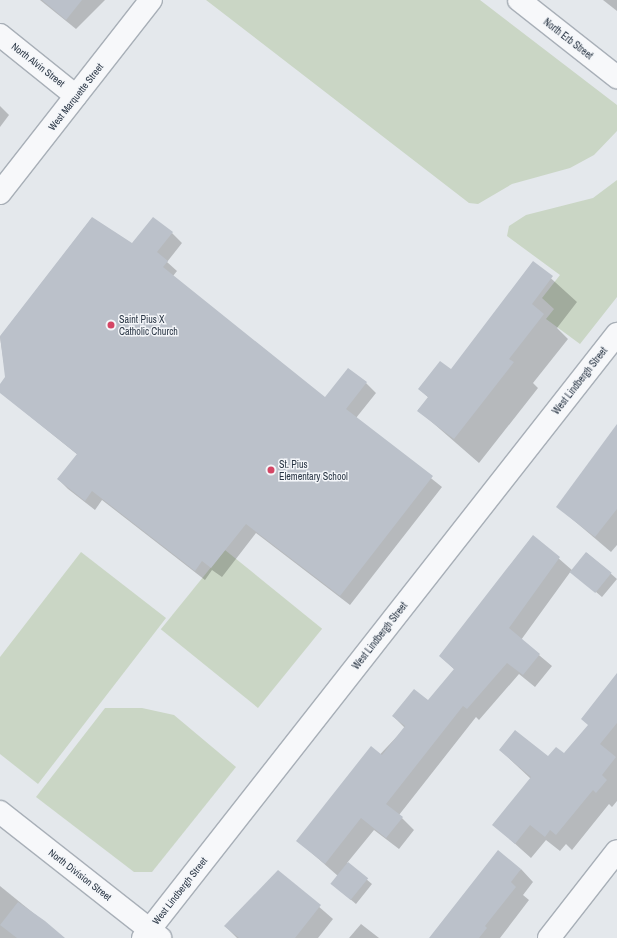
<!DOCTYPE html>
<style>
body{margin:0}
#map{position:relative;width:617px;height:938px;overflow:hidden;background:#e4e8ec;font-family:"Archivo Narrow",sans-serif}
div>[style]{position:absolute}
.green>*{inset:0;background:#cad6c5;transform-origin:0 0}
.shadow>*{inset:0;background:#0003}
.building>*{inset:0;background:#bbc1ca;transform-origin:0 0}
.roads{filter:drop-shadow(1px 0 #a8afb7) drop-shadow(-1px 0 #a8afb7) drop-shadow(0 1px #a8afb7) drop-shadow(0 -1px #a8afb7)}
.minor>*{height:22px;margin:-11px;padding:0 11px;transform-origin:11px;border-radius:11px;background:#f7f8fa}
.dots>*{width:11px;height:11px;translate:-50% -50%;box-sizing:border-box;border:2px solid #f4f6f9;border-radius:50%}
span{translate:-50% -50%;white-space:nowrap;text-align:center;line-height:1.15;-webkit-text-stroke:3px #f4f6f9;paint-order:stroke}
.street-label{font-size:10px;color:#2a3645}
.poi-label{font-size:10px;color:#2a3645}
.left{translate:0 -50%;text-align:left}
</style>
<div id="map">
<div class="green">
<div style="clip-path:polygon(206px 0,480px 0,617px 105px,617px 131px,594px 155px,570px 168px,512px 184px,478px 204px,469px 203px)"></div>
<div style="clip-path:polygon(617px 180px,617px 297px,580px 344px,546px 319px,554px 309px,542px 298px,560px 275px,507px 236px,509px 226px,526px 215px,593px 198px)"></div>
<div style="left:225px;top:550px;width:125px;height:102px;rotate:39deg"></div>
<div style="clip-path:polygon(81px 552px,166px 618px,38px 784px,0 754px,0 657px)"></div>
<div style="clip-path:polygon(105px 708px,142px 708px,174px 715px,236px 767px,152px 872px,134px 872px,36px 797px)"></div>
</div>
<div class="shadow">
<div style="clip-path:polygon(40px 0,105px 0,76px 29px)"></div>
<div style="clip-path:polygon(603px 0,617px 0,617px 11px)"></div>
<div style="clip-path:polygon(0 106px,9px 115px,0 127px)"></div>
<div style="clip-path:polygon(92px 218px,132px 245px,172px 233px,182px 243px,167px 262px,177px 271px,173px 276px,325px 399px,366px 383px,376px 393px,356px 418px,442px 487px,350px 605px,256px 533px,222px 577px,212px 570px,205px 580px,102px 500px,95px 510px,68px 489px,58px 479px,78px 455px,0 392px,6px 377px,0 337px)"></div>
<div style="clip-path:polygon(533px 262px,577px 302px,557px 328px,568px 339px,533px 383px,538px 388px,479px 463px,418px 410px,429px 398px,419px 389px,451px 371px)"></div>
<div style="clip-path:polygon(617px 493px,617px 545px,611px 552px,558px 507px)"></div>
<div style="clip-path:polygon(533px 536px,573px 571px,587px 553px,617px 579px,602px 597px,571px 571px,521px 640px,552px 666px,535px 687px,519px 674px,479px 720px,476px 717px,399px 815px,414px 830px,399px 849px,374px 830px,347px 863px,372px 884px,356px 904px,338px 889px,338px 876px,298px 841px,405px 728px,393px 716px,428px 702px,455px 670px,440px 656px)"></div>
<div style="clip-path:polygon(617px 675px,617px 801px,612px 807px,609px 804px,572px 850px,566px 844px,560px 851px,546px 840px,531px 858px,494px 825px,531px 779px,500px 750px,549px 757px,564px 754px,589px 726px)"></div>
<div style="clip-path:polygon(521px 869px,533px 882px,523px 895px,529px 900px,500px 938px,431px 938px)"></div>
<div style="clip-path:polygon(278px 871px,333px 919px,318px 938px,237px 938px,225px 926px)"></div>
<div style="clip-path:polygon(0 886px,64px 938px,0 938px)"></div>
<div style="clip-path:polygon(361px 924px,379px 938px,349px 938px)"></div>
</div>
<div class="building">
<div style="clip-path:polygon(42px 0,82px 0,66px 20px)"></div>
<div style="clip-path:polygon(92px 217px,132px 243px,153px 217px,173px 232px,157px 252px,168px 261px,163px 267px,325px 397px,348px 368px,367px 382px,346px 409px,433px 476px,340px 596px,246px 524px,211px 568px,202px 561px,195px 571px,92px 491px,85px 501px,57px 479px,77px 454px,0 393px,0 384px,5px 377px,0 336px)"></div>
<div style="clip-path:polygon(533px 261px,553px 276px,532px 304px,544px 314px,509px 359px,514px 362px,454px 439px,417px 411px,428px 397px,418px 389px,440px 361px,451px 369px)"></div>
<div style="clip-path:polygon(617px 424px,617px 509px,595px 537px,556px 507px)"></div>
<div style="clip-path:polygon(533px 535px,560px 557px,509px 628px,540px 654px,523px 675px,507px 663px,467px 709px,463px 706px,386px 804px,403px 817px,386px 838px,361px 818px,325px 864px,296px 841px,371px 746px,382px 755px,405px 726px,392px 716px,414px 689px,428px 700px,454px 669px,439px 656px)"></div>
<div style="left:586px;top:552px;width:33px;height:26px;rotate:39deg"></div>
<div style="clip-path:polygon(617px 673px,617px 723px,600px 744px,616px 757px,602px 775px,607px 780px,596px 793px,593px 790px,556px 835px,550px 830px,545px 837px,530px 825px,515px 844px,492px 825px,531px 777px,499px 750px,515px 730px,548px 756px,556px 747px,564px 753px,588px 725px,581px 719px)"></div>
<div style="clip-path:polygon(498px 850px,521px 869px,511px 882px,516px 887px,485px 926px,487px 928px,479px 938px,429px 938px)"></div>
<div style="left:348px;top:862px;width:26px;height:28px;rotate:39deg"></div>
<div style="clip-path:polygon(278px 870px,321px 905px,295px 938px,239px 938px,224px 926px)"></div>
<div style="clip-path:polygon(18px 902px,45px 921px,65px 938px,17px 938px,0 925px)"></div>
</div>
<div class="roads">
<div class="minor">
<div style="left:519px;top:0;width:125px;rotate:38.2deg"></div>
<div style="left:0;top:35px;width:97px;rotate:38.8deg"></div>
<div style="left:0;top:193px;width:245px;rotate:-52deg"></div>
<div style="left:0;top:812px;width:204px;rotate:38.2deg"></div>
<div style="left:143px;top:938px;width:768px;rotate:-51.88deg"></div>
<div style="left:549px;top:938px;width:110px;rotate:-52deg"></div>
</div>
</div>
<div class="dots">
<div style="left:111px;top:325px;background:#d44665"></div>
<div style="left:271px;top:470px;background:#d44665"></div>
</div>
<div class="street-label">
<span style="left:568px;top:39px;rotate:38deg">North Erb Street</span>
<span style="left:38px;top:65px;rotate:38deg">North Alvin Street</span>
<span style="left:76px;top:97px;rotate:-52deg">West Marquette Street</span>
<span style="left:580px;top:381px;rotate:-52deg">West Lindbergh Street</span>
<span style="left:380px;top:636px;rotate:-52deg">West Lindbergh Street</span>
<span style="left:80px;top:875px;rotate:38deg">North Division Street</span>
<span style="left:180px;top:891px;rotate:-52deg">West Lindbergh Street</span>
</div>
<div class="poi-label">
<span class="left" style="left:119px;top:325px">Saint Pius X<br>Catholic Church</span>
<span class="left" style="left:279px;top:470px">St. Pius<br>Elementary School</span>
</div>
</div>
